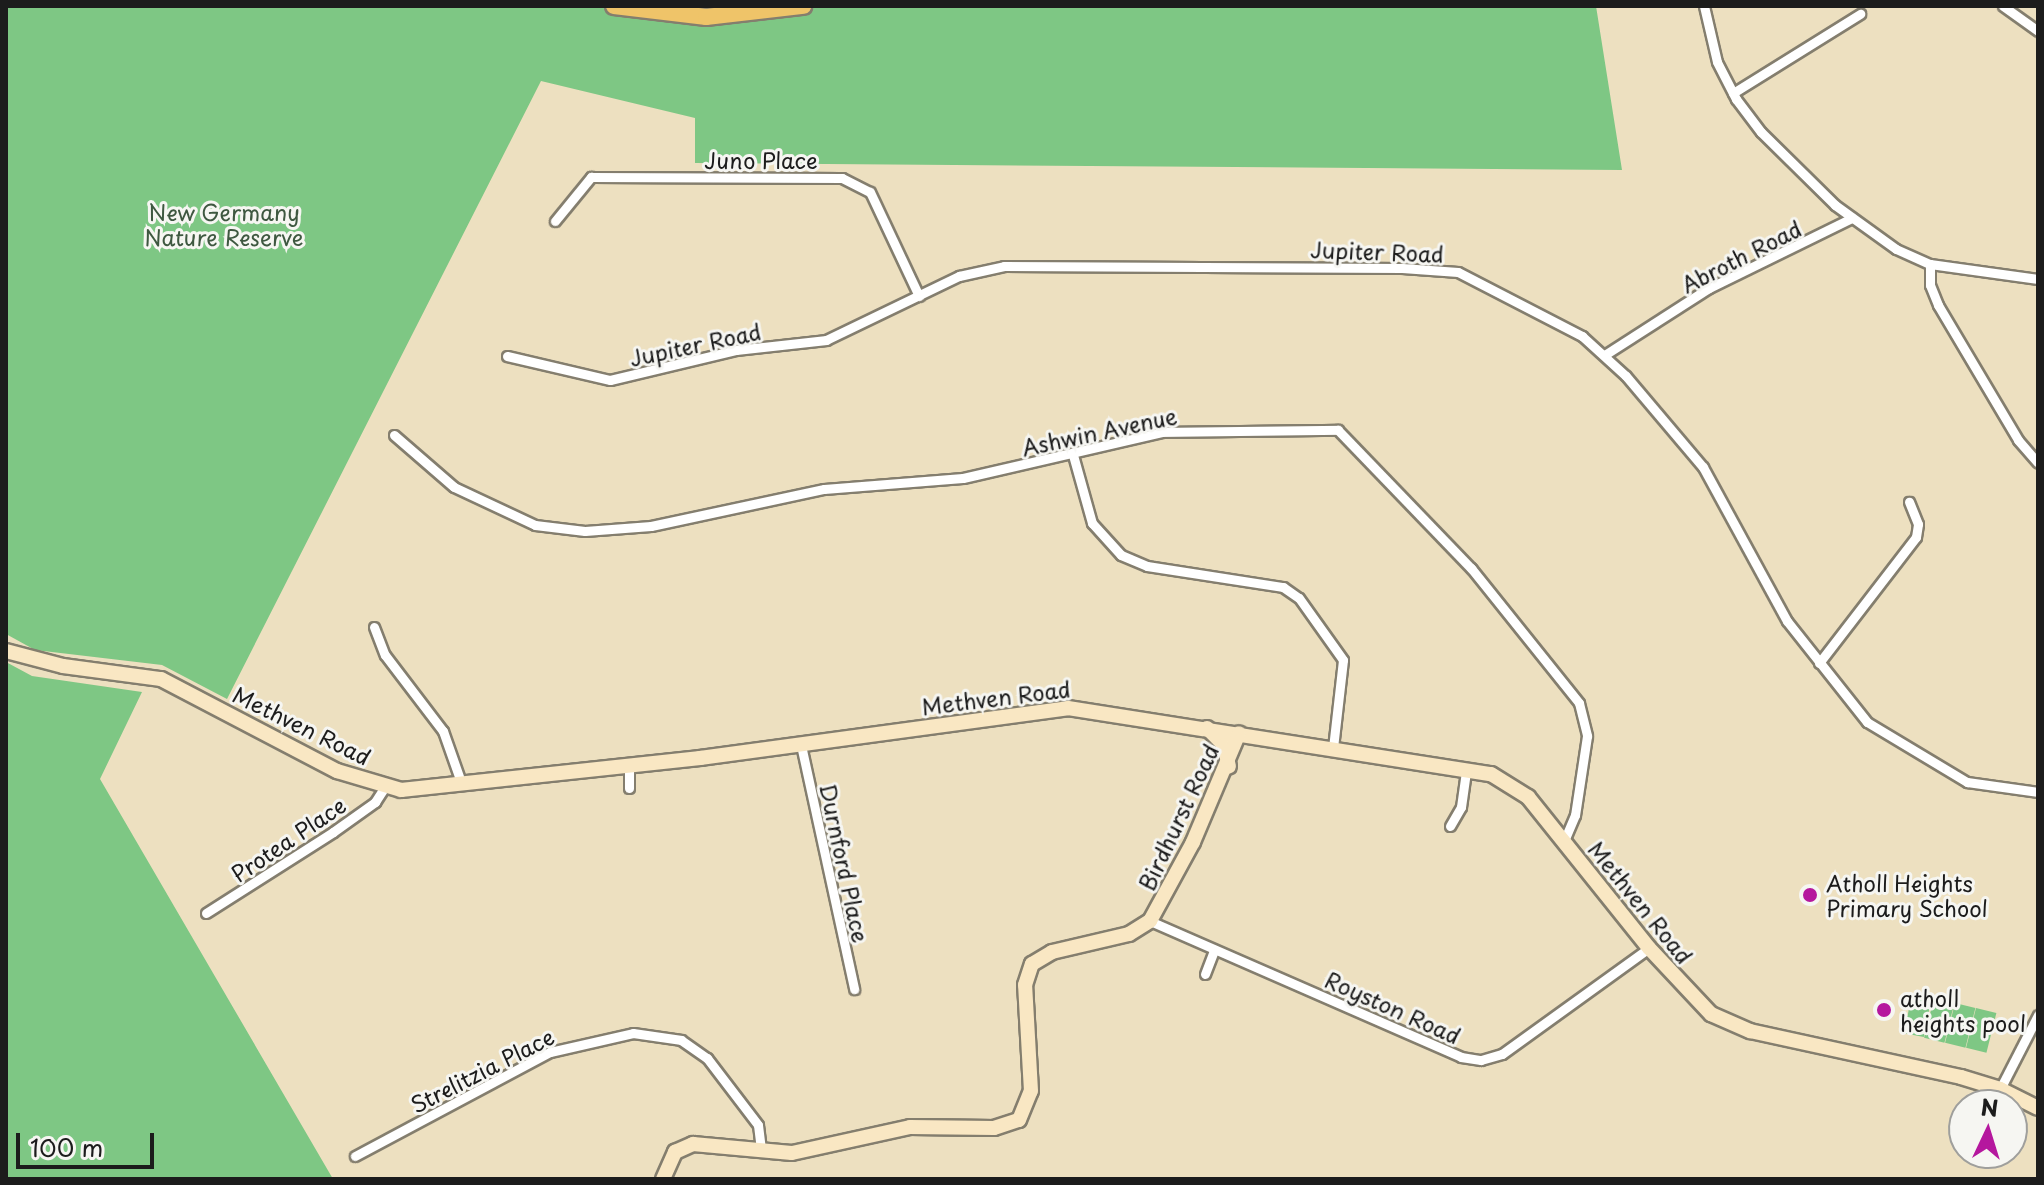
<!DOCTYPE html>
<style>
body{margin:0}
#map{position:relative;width:2044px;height:1185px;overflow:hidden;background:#ede0c0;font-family:"Playpen Sans",sans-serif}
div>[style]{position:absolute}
.green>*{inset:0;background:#7ec784;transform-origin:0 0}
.roads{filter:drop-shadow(2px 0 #847e6e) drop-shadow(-2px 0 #847e6e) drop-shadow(0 2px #847e6e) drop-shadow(0 -2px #847e6e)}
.street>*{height:9px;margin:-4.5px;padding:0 4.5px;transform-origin:4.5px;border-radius:4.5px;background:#fff}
.secondary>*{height:14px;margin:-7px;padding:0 7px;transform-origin:7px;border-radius:7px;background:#f9e7c3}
.highway>*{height:16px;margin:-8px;padding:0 8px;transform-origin:8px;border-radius:8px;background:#efc469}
.dots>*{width:22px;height:22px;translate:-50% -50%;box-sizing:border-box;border:4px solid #f6f6f2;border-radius:50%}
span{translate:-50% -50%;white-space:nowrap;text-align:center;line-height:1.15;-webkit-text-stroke:6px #f6f6f2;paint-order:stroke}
.street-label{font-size:22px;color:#1c1c1c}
.park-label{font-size:22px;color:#3e5840}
.poi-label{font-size:22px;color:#1c1c1c}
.left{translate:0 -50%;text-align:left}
.frame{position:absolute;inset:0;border:8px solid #1c1c1c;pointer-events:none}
.north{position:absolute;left:1948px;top:1089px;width:80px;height:80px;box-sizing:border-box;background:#f6f6f2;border:2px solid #9f9f9c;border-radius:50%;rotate:4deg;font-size:22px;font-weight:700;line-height:32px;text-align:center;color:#1c1c1c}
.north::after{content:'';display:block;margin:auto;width:28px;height:36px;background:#b5179e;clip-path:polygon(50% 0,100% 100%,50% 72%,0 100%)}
.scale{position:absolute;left:16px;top:1133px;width:138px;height:36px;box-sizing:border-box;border:4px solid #1c1c1c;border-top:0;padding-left:10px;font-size:24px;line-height:28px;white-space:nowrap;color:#1c1c1c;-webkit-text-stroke:6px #f6f6f2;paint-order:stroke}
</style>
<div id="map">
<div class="green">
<div style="clip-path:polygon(6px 6px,1596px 6px,1622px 170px,695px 163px,695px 118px,541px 81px,227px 699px,162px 665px,35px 650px,6px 634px)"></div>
<div style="clip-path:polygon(6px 662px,32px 676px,142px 692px,100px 779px,333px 1179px,6px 1179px)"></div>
<div style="left:1912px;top:993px;width:20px;height:41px;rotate:11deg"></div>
<div style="left:1934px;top:998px;width:21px;height:41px;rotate:14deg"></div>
<div style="left:1955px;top:1003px;width:21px;height:41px;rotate:14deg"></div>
<div style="left:1976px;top:1008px;width:21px;height:41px;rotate:14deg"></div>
</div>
<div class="roads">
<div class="street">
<div style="left:1704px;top:6px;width:57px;rotate:76.9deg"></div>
<div style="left:1717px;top:62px;width:42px;rotate:62.8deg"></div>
<div style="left:1736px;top:99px;width:41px;rotate:52.9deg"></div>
<div style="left:1761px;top:132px;width:104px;rotate:44.6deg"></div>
<div style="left:1835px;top:205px;width:75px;rotate:35.8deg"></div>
<div style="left:1896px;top:249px;width:37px;rotate:24deg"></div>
<div style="left:1930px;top:264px;width:109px;rotate:7.9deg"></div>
<div style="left:2003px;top:6px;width:43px;rotate:35.5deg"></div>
<div style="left:1733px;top:93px;width:150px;rotate:-31.9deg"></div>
<div style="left:555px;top:221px;width:57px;rotate:-50.7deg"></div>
<div style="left:591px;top:177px;width:251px;rotate:0.2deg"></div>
<div style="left:842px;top:178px;width:31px;rotate:27deg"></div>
<div style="left:870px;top:192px;width:115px;rotate:64.8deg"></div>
<div style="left:1930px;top:264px;width:21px;rotate:90deg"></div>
<div style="left:1930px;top:285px;width:22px;rotate:68deg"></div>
<div style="left:1938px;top:305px;width:157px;rotate:59.3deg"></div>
<div style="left:2018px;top:440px;width:30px;rotate:49deg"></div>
<div style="left:1606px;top:354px;width:122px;rotate:-32.7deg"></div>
<div style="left:1709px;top:288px;width:159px;rotate:-26.1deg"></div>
<div style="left:507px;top:356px;width:106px;rotate:13.1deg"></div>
<div style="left:610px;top:380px;width:130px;rotate:-13.4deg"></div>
<div style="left:736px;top:350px;width:91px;rotate:-6.3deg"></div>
<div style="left:826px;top:340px;width:148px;rotate:-25.7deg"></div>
<div style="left:959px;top:276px;width:46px;rotate:-12.5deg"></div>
<div style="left:1004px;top:266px;width:398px;rotate:0.3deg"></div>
<div style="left:1402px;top:268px;width:56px;rotate:4.1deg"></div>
<div style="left:1458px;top:272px;width:140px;rotate:27.3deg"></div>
<div style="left:1582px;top:336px;width:59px;rotate:42.3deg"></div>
<div style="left:1626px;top:376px;width:119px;rotate:49.8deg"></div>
<div style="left:1703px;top:467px;width:175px;rotate:61.4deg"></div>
<div style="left:1787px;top:621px;width:129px;rotate:51.6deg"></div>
<div style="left:1867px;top:722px;width:117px;rotate:31deg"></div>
<div style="left:1967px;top:782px;width:72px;rotate:8deg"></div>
<div style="left:394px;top:435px;width:79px;rotate:40.9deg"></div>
<div style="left:454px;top:487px;width:89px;rotate:25.1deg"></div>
<div style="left:535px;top:525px;width:50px;rotate:6.8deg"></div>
<div style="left:585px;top:531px;width:66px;rotate:-4.3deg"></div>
<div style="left:651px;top:526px;width:177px;rotate:-12.1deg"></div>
<div style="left:824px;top:489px;width:139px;rotate:-4.5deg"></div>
<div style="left:963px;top:478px;width:204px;rotate:-13deg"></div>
<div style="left:1162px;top:432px;width:176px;rotate:-0.7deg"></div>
<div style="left:1338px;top:430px;width:192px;rotate:46.1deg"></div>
<div style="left:1471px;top:568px;width:173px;rotate:51.3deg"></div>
<div style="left:1579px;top:703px;width:34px;rotate:76deg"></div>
<div style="left:1587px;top:736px;width:80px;rotate:98.6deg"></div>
<div style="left:1575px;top:815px;width:28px;rotate:113deg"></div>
<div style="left:1073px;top:455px;width:71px;rotate:74.4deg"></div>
<div style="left:1092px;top:523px;width:43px;rotate:47.8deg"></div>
<div style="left:1121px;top:555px;width:28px;rotate:23deg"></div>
<div style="left:1147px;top:566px;width:138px;rotate:8.8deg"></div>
<div style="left:1283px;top:587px;width:19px;rotate:35deg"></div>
<div style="left:1299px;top:598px;width:76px;rotate:54.6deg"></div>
<div style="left:1343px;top:660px;width:89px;rotate:96.5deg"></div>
<div style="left:374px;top:627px;width:30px;rotate:69deg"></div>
<div style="left:385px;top:655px;width:96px;rotate:52.7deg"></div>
<div style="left:443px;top:731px;width:57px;rotate:70.6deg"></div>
<div style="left:1819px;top:663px;width:159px;rotate:-52.4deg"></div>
<div style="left:1916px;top:537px;width:13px;rotate:-81deg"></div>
<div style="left:1918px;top:524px;width:24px;rotate:-112deg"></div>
<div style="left:801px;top:745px;width:250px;rotate:77.7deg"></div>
<div style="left:629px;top:788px;width:22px;rotate:-90deg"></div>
<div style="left:1450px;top:826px;width:22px;rotate:-60deg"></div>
<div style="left:1461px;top:807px;width:37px;rotate:-82deg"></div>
<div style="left:206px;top:913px;width:151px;rotate:-32.5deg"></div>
<div style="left:333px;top:832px;width:52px;rotate:-35.5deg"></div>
<div style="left:375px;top:802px;width:17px;rotate:-57deg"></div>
<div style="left:1150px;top:921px;width:339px;rotate:23.6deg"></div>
<div style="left:1461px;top:1057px;width:20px;rotate:9deg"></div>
<div style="left:1481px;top:1060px;width:22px;rotate:-16deg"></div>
<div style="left:1502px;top:1054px;width:181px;rotate:-35.8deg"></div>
<div style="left:1205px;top:974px;width:26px;rotate:-69deg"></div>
<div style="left:2000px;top:1089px;width:83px;rotate:-62.8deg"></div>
<div style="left:355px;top:1156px;width:221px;rotate:-28.1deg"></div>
<div style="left:550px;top:1052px;width:85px;rotate:-12.9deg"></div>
<div style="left:633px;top:1033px;width:49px;rotate:8.3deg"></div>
<div style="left:681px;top:1040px;width:32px;rotate:35deg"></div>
<div style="left:707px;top:1058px;width:84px;rotate:52.7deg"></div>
<div style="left:758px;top:1125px;width:26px;rotate:83deg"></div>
</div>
<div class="secondary">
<div style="left:6px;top:651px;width:59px;rotate:14.7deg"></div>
<div style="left:63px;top:666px;width:99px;rotate:7.6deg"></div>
<div style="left:161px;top:679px;width:199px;rotate:27.6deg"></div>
<div style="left:337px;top:771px;width:67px;rotate:16.5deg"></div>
<div style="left:401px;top:790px;width:301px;rotate:-6.1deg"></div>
<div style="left:700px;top:758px;width:371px;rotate:-7.7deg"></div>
<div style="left:1068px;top:708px;width:428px;rotate:8.9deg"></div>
<div style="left:1491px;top:774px;width:44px;rotate:31.9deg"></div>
<div style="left:1528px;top:797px;width:193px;rotate:51.3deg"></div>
<div style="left:1649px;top:948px;width:91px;rotate:46.8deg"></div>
<div style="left:1711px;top:1014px;width:43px;rotate:23.6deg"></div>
<div style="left:1750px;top:1031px;width:216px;rotate:12.3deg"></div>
<div style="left:1961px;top:1077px;width:41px;rotate:17.1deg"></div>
<div style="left:2000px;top:1089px;width:42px;rotate:26.6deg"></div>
<div style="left:1207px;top:728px;width:24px;rotate:45deg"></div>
<div style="left:1224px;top:745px;width:22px;rotate:77deg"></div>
<div style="left:663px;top:1179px;width:30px;rotate:-66deg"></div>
<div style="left:675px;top:1152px;width:20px;rotate:-24deg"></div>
<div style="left:693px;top:1144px;width:99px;rotate:5.2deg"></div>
<div style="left:792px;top:1153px;width:121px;rotate:-12.4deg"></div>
<div style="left:910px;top:1127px;width:84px;rotate:0.7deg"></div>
<div style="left:994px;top:1128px;width:26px;rotate:-18deg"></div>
<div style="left:1019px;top:1120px;width:31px;rotate:-68deg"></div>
<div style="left:1031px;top:1091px;width:106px;rotate:-93.2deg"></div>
<div style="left:1025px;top:985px;width:22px;rotate:-72deg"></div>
<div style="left:1032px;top:964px;width:23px;rotate:-31deg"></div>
<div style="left:1052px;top:952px;width:79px;rotate:-13.2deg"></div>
<div style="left:1129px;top:934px;width:25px;rotate:-32deg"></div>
<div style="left:1150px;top:921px;width:90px;rotate:-61.4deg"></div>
<div style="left:1193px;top:842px;width:118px;rotate:-67.1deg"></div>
</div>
<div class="highway">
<div style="left:614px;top:6px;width:93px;rotate:6.8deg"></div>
<div style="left:706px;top:17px;width:98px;rotate:-6.5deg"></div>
</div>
</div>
<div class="dots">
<div style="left:1810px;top:895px;background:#b5179e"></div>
<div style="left:1884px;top:1010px;background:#b5179e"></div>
</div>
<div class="street-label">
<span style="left:761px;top:160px">Juno Place</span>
<span style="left:1377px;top:251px;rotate:2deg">Jupiter Road</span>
<span style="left:1741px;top:256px;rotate:-27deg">Abroth Road</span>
<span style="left:695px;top:344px;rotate:-12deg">Jupiter Road</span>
<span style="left:1099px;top:431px;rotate:-12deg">Ashwin Avenue</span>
<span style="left:996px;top:697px;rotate:-7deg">Methven Road</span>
<span style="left:302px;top:725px;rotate:26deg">Methven Road</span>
<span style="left:1178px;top:817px;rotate:-65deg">Birdhurst Road</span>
<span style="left:288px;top:839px;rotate:-34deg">Protea Place</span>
<span style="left:845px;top:863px;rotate:78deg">Durnford Place</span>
<span style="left:1641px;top:902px;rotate:51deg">Methven Road</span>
<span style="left:1393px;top:1007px;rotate:24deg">Royston Road</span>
<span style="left:482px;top:1070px;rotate:-27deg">Strelitzia Place</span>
</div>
<div class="park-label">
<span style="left:224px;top:224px">New Germany<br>Nature Reserve</span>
</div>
<div class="poi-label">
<span class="left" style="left:1826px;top:895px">Atholl Heights<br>Primary School</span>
<span class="left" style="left:1900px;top:1010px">atholl<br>heights pool</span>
</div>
<div class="frame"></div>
<div class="north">N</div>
<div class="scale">100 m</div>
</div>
